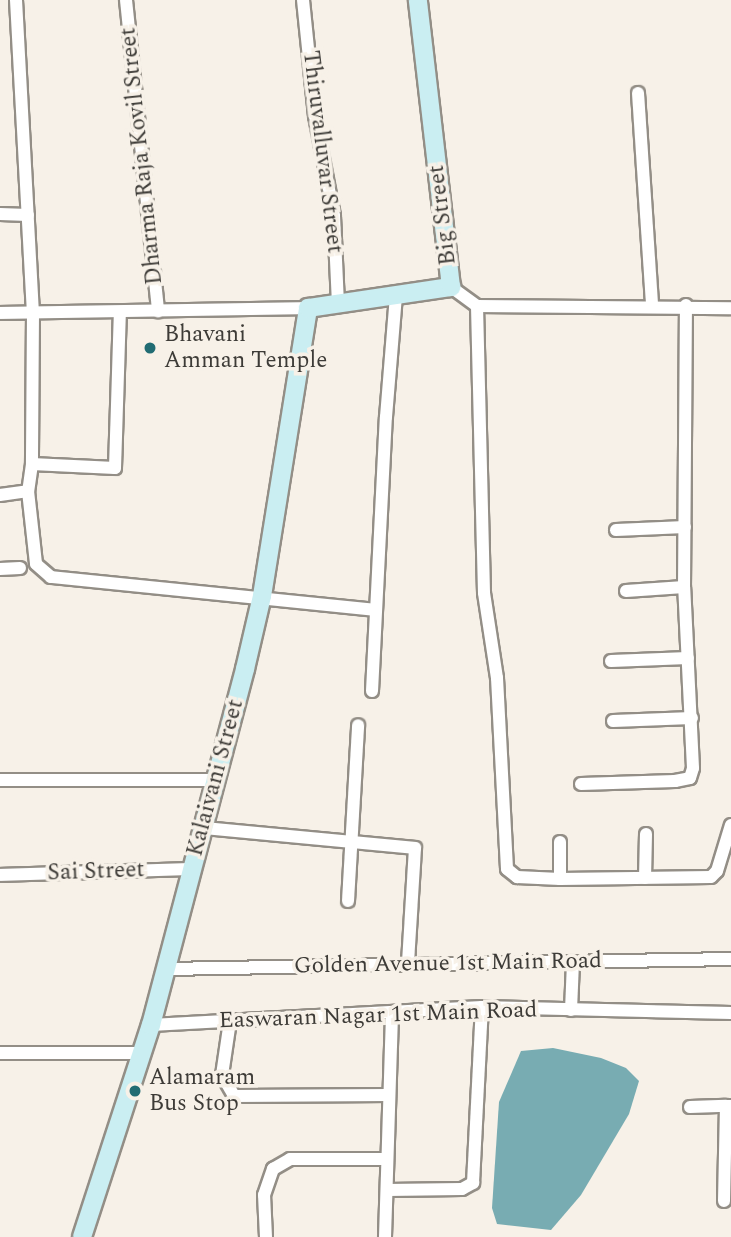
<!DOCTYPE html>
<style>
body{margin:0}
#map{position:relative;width:731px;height:1237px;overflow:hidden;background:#f7f1e8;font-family:Spectral,serif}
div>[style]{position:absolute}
.water>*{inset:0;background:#78acb2}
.roads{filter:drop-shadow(2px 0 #938e86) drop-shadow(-2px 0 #938e86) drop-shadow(0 2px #938e86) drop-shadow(0 -2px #938e86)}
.street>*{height:12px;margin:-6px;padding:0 6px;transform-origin:6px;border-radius:6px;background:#fff}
.secondary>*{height:18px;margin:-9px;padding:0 9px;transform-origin:9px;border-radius:9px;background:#caeef2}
.dots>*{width:19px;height:19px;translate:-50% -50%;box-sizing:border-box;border:4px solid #f7f1e8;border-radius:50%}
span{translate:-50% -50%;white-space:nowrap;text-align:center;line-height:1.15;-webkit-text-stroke:7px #f7f1e8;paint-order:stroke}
.street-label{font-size:23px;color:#3d3b37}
.poi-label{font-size:23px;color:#3d3b37}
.left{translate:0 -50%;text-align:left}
</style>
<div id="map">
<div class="water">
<div style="clip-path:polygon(553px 1048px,601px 1058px,626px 1068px,639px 1081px,629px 1114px,581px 1195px,551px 1230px,497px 1224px,492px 1208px,499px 1102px,521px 1051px)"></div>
</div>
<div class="roads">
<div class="street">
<div style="left:16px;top:0;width:313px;rotate:86.9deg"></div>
<div style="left:33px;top:313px;width:151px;rotate:90.4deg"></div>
<div style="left:32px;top:464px;width:27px;rotate:98deg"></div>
<div style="left:28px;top:491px;width:73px;rotate:83.7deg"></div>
<div style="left:36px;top:564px;width:20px;rotate:41deg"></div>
<div style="left:51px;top:577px;width:326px;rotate:5.8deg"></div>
<div style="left:126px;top:0;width:313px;rotate:84.1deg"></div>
<div style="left:303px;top:0;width:117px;rotate:84.1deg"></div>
<div style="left:315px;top:116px;width:102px;rotate:79.2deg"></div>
<div style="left:334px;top:216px;width:88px;rotate:87.4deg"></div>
<div style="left:638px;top:93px;width:212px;rotate:86.2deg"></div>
<div style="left:0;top:214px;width:28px;rotate:2deg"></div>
<div style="left:451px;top:287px;width:32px;rotate:36deg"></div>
<div style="left:477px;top:306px;width:254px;rotate:0.5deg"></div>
<div style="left:477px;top:306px;width:287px;rotate:88.6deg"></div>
<div style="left:484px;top:593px;width:86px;rotate:81.3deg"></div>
<div style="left:497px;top:678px;width:191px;rotate:87deg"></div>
<div style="left:507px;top:869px;width:13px;rotate:39deg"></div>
<div style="left:517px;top:877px;width:43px;rotate:2.7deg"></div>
<div style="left:560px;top:879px;width:151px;rotate:-0.8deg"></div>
<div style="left:711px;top:877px;width:8px;rotate:-45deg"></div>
<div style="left:717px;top:871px;width:48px;rotate:-73.1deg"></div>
<div style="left:0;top:313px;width:308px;rotate:-0.9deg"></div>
<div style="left:32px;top:464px;width:83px;rotate:2.8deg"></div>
<div style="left:115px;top:468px;width:156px;rotate:-88.2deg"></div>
<div style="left:0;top:495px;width:28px;rotate:-8deg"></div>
<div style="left:616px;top:530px;width:69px;rotate:-2.5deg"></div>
<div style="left:0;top:569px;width:20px;rotate:-3deg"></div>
<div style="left:626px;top:591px;width:58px;rotate:-3.9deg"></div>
<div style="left:611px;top:661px;width:77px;rotate:-2.2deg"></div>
<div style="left:372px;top:691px;width:274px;rotate:-87.1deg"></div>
<div style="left:386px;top:417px;width:122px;rotate:-85.3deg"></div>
<div style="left:613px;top:721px;width:79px;rotate:-2.2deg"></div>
<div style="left:0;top:780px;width:215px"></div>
<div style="left:581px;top:784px;width:94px;rotate:-1.8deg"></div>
<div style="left:675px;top:781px;width:15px;rotate:-11deg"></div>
<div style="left:690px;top:778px;width:10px;rotate:-73deg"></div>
<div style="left:693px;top:768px;width:181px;rotate:-92.8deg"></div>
<div style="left:684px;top:587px;width:282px;rotate:-89.6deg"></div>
<div style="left:205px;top:828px;width:211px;rotate:5.4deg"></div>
<div style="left:415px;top:848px;width:116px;rotate:93.5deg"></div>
<div style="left:0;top:875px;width:192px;rotate:-1.8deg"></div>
<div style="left:645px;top:878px;width:44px;rotate:-88.7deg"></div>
<div style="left:560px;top:879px;width:37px;rotate:-90deg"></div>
<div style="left:348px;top:901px;width:176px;rotate:-86.7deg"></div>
<div style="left:165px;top:969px;width:566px;rotate:-1.01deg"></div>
<div style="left:571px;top:1010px;width:48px;rotate:-87.6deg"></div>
<div style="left:230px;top:1021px;width:55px;rotate:98.4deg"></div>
<div style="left:222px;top:1075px;width:24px;rotate:60deg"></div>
<div style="left:234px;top:1096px;width:155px;rotate:-0.4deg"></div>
<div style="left:151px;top:1025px;width:331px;rotate:-3.1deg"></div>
<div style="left:482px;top:1007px;width:249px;rotate:1.4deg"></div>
<div style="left:0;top:1053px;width:142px"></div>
<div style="left:690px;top:1107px;width:36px;rotate:-2deg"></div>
<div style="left:387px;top:1190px;width:75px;rotate:-0.8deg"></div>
<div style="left:462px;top:1189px;width:13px;rotate:-29deg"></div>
<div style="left:473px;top:1183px;width:176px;rotate:-87.1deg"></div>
<div style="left:724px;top:1201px;width:95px;rotate:-88.8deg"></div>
<div style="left:726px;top:1106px;width:5px"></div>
<div style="left:266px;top:1237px;width:42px;rotate:-92.7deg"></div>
<div style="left:264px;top:1195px;width:28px;rotate:-71deg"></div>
<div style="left:273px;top:1169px;width:20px;rotate:-30deg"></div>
<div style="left:290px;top:1159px;width:97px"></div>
<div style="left:385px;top:1237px;width:225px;rotate:-88.2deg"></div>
</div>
<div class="secondary">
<div style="left:82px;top:1237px;width:223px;rotate:-72deg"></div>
<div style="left:151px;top:1025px;width:368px;rotate:-75.2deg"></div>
<div style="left:245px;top:669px;width:75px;rotate:-76.9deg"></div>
<div style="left:262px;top:596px;width:292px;rotate:-80.9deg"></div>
<div style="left:308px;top:308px;width:145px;rotate:-8.4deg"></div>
<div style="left:451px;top:287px;width:289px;rotate:-96.6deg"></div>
</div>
</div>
<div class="dots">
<div style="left:150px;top:348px;background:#216c73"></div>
<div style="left:135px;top:1091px;background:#216c73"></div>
</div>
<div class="street-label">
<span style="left:322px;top:152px;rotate:83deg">Thiruvalluvar Street</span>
<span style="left:142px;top:156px;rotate:-96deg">Dharma Raja Kovil Street</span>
<span style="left:443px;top:215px;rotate:-97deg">Big Street</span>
<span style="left:216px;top:778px;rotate:-75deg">Kalaivani Street</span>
<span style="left:96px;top:872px;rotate:-2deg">Sai Street</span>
<span style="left:448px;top:964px;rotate:-1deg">Golden Avenue 1st Main Road</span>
<span style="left:378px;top:1016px;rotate:-2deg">Easwaran Nagar 1st Main Road</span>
</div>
<div class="poi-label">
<span class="left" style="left:164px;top:348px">Bhavani<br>Amman Temple</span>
<span class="left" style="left:149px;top:1091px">Alamaram<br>Bus Stop</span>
</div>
</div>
